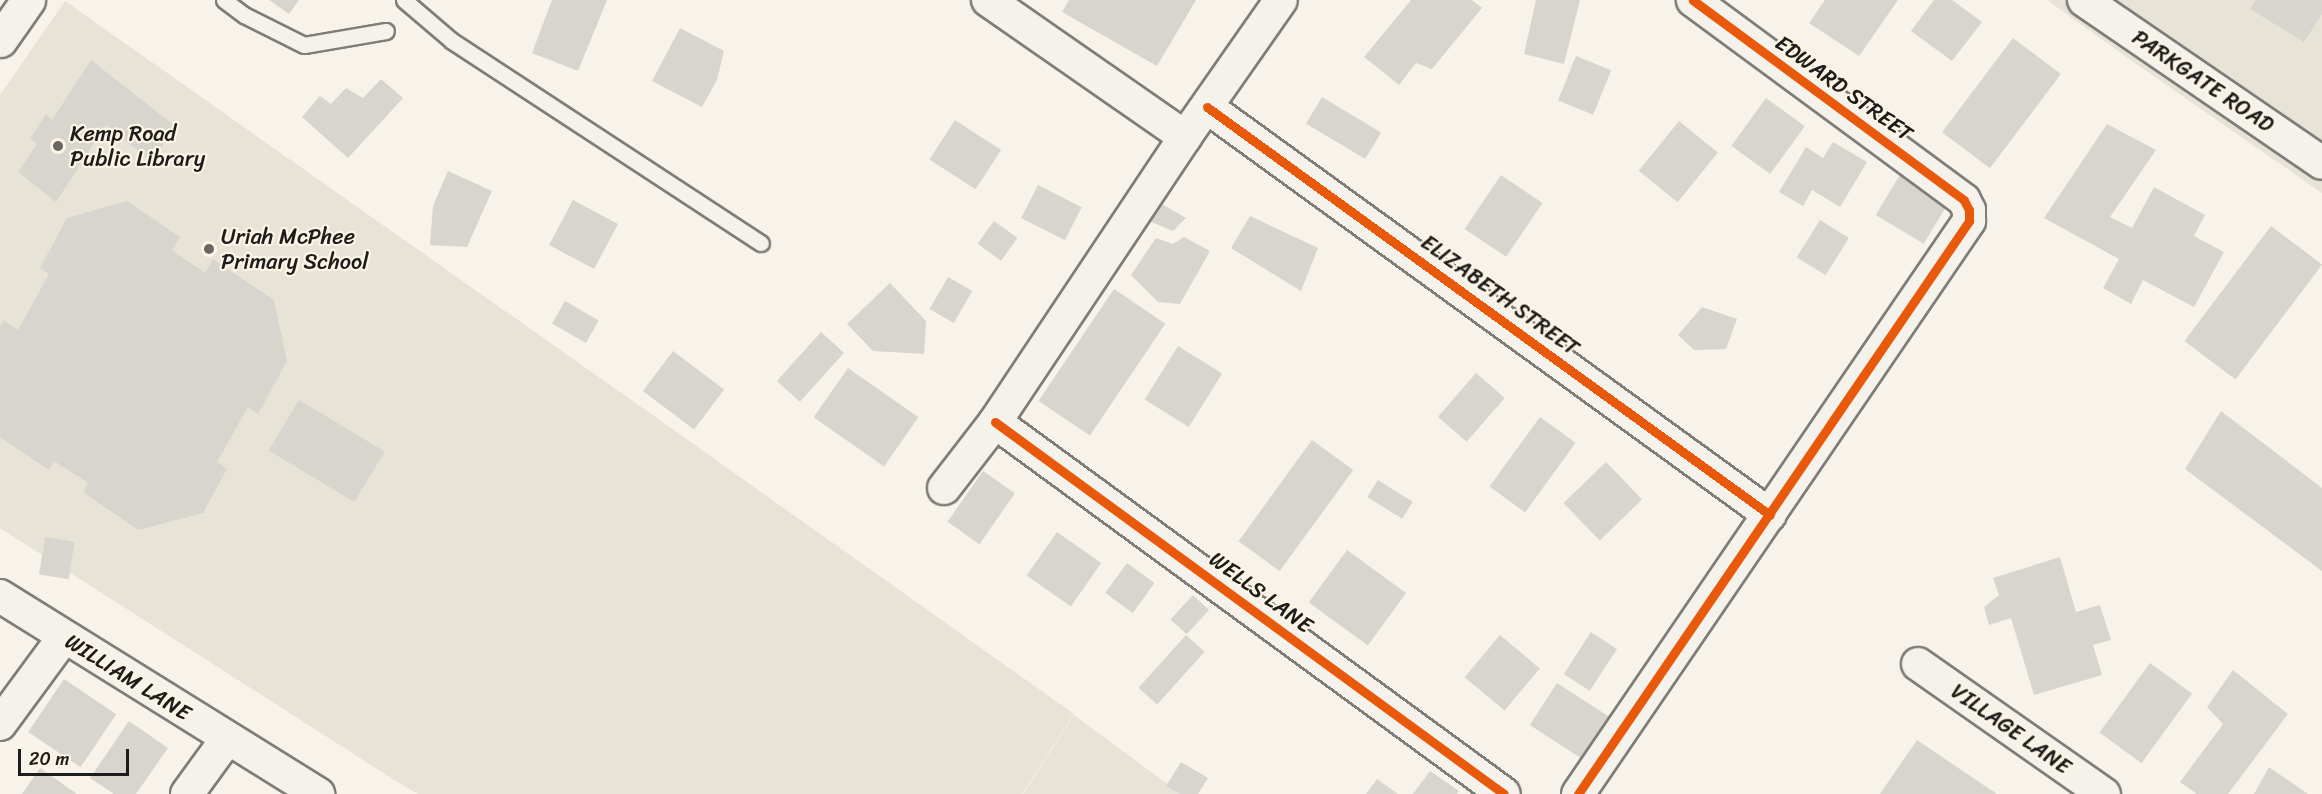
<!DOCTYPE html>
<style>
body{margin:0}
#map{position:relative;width:2322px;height:794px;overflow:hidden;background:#f7f3ea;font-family:Sriracha,sans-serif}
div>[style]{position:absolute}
.built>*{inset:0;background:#e8e3d7}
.green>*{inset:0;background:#e8e2d7}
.building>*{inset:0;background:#d8d5cf;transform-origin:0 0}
.roads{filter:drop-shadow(2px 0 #7f7d79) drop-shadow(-2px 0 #7f7d79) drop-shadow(0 2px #7f7d79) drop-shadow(0 -2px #7f7d79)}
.lane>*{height:15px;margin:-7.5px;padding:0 7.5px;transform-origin:7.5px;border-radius:7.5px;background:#f5f2ec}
.street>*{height:32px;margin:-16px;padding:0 16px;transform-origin:16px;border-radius:16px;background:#f5f2ec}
.secondary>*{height:33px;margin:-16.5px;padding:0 16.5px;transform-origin:16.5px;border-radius:16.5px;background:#f5f2ec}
.cycleway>*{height:9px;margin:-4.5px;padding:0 4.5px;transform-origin:4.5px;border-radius:4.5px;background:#e8590c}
.dots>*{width:16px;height:16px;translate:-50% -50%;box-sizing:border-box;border:3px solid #fcf5e5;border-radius:50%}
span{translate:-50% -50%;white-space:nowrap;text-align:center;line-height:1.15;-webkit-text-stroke:4.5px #fcf5e5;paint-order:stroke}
.street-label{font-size:22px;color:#1c1c1c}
.poi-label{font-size:22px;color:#1c1c1c}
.left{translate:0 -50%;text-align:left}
.scale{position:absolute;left:18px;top:749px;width:111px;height:27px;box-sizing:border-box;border:3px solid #1c1c1c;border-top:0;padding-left:8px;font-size:18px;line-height:21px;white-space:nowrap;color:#1c1c1c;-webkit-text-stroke:4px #fcf5e5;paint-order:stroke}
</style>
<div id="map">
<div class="built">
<div style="clip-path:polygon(2047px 0,2322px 0,2322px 193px,2132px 61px)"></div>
<div style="clip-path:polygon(65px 1px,637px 404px,396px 781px,0 528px,0 95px)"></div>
<div style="clip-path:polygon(1074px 715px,1181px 794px,1023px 794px)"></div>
</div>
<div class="green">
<div style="clip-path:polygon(637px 404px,1074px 714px,1022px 794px,418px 794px,396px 781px)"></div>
</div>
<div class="building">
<div style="clip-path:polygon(269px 0,299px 0,289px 14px)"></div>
<div style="clip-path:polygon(552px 0,607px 0,578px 71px,532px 53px)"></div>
<div style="clip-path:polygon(1069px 0,1196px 0,1157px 66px,1062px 12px)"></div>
<div style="clip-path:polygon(1411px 0,1472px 0,1482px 8px,1432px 69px,1416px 63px,1399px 85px,1364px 57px)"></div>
<div style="clip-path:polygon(1536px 0,1580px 0,1564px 64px,1524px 54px)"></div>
<div style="clip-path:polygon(1825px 0,1898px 0,1859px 56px,1809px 23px)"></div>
<div style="clip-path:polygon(1934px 0,1952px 0,1982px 22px,1952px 61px,1911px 31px)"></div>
<div style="clip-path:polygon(2256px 0,2322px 0,2322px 14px,2304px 42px,2250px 9px)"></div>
<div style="clip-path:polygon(680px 28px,724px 51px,717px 80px,702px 107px,652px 81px)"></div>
<div style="left:2013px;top:38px;width:60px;height:118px;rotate:37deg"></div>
<div style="left:1576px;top:56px;width:38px;height:48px;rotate:22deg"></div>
<div style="clip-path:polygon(91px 60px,175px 126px,152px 162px,106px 125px,56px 202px,18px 172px,37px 144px,30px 139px,46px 114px,52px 120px)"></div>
<div style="clip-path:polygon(381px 79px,403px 98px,348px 158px,302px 117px,320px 96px,331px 104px,346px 88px,363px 98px)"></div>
<div style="left:1322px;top:97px;width:69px;height:31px;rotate:31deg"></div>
<div style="left:1766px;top:98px;width:48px;height:59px;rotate:36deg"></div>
<div style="left:955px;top:120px;width:55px;height:47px;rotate:33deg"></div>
<div style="left:1679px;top:121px;width:50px;height:64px;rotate:39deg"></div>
<div style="clip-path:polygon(2107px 124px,2156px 150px,2110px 217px,2132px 228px,2154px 187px,2205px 215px,2194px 236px,2224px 252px,2194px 307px,2143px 280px,2131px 304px,2103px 288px,2119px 259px,2044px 218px)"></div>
<div style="clip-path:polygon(1833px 142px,1867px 162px,1840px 207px,1812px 190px,1803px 206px,1779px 192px,1806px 147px,1823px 158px)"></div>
<div style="clip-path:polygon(448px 171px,492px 191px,467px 247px,430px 245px,433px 206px)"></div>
<div style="left:1901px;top:173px;width:56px;height:49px;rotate:31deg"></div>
<div style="left:1501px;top:175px;width:50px;height:65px;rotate:34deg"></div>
<div style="left:1038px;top:185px;width:49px;height:37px;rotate:27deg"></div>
<div style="left:573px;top:200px;width:51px;height:51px;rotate:28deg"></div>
<div style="clip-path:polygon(127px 201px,180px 237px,172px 250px,205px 273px,213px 259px,274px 300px,287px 361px,258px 414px,248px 407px,217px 462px,227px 469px,203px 513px,138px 530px,83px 492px,88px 483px,54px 461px,49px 470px,0 437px,0 326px,3px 320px,18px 330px,49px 274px,40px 268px,67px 218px)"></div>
<div style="clip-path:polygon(1157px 201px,1186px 218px,1173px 231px,1149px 221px)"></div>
<div style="clip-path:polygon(1250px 216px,1318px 248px,1301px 291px,1231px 248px)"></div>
<div style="left:1820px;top:220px;width:34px;height:44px;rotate:32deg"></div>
<div style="left:994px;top:221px;width:29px;height:28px;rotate:36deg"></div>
<div style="left:2271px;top:226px;width:64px;height:144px;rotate:37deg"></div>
<div style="clip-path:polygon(1184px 237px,1210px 251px,1180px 304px,1158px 302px,1131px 275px,1156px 238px,1173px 244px)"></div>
<div style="left:948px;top:277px;width:28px;height:37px;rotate:30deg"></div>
<div style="clip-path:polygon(890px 283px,926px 321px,924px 354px,873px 351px,847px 324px)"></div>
<div style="left:1114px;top:289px;width:62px;height:135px;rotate:34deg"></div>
<div style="left:565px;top:301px;width:39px;height:26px;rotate:30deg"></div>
<div style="clip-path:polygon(1702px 307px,1737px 319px,1726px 349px,1694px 350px,1678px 335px)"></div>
<div style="left:821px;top:332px;width:31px;height:66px;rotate:42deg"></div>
<div style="left:1178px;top:346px;width:52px;height:63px;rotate:32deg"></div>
<div style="left:673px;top:351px;width:64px;height:50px;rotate:37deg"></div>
<div style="left:848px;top:368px;width:86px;height:60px;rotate:35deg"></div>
<div style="left:1476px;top:373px;width:38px;height:58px;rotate:41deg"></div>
<div style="left:299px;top:400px;width:100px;height:59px;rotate:31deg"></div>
<div style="clip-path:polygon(2221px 411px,2322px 488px,2322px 571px,2185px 469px)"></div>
<div style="left:1540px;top:417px;width:44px;height:86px;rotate:36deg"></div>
<div style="left:1312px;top:440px;width:51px;height:125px;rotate:36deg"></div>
<div style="left:1606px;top:462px;width:52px;height:59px;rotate:46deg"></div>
<div style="left:983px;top:471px;width:39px;height:62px;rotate:35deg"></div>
<div style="left:1378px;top:480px;width:41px;height:20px;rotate:32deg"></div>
<div style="left:1057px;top:532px;width:54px;height:53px;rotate:35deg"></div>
<div style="left:45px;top:537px;width:30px;height:38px;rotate:9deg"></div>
<div style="left:1347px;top:550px;width:73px;height:65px;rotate:36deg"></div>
<div style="clip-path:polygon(2060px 557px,2076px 612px,2100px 605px,2111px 640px,2093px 645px,2102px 675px,2034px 695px,2011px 618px,1989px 625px,1984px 607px,1999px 595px,1993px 578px)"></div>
<div style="left:1127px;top:563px;width:34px;height:37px;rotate:36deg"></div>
<div style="left:1193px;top:595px;width:22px;height:33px;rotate:43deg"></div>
<div style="left:1591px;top:632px;width:31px;height:50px;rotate:33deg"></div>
<div style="left:1186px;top:635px;width:25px;height:71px;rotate:42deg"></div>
<div style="left:1500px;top:635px;width:52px;height:55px;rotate:40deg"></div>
<div style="left:2150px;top:663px;width:52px;height:86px;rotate:36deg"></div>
<div style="clip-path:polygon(2233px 670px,2288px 714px,2228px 794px,2197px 794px,2180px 782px,2223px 724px,2207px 707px)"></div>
<div style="left:64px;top:679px;width:63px;height:64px;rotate:34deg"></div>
<div style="left:1557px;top:683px;width:64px;height:50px;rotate:33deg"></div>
<div style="clip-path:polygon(129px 721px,168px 748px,136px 794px,114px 794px,90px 778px)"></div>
<div style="clip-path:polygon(1917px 740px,1997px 794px,1880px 794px)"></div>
<div style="clip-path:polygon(1181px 762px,1208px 778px,1198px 794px,1180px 794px,1166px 786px)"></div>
<div style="clip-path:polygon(2269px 767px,2308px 794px,2254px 794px)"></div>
<div style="clip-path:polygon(40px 768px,77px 794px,22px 794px)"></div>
<div style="clip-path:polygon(1430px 771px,1459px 791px,1457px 794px,1413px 794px)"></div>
<div style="clip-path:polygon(1377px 779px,1398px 794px,1366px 794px)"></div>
</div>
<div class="roads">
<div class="lane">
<div style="left:224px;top:0;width:25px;rotate:37deg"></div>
<div style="left:244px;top:15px;width:67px;rotate:26.6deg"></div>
<div style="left:304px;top:45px;width:83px;rotate:-9.7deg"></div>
<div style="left:404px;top:0;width:63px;rotate:40.5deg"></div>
<div style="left:452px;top:41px;width:369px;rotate:33.2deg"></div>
</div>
<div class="street">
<div style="left:988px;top:0;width:240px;rotate:34.8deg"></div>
<div style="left:2084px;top:0;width:288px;rotate:34.4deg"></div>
<div style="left:1207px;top:107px;width:695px;rotate:35.93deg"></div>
<div style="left:995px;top:422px;width:630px;rotate:36.16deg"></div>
<div style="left:944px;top:488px;width:83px;rotate:-52.3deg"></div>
<div style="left:995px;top:422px;width:343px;rotate:-56.3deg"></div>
<div style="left:1185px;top:137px;width:167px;rotate:-55deg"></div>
<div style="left:0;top:596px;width:375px;rotate:31.9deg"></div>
<div style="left:1918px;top:664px;width:227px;rotate:35deg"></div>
<div style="left:0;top:724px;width:108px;rotate:-53.7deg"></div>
<div style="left:187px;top:794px;width:68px;rotate:-54deg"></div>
<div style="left:1578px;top:794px;width:694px;rotate:-55.69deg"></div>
<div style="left:1969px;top:221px;width:11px;rotate:-90deg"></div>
<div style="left:1969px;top:210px;width:11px;rotate:-117deg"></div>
<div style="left:1964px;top:200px;width:337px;rotate:-143.6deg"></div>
</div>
<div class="secondary">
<div style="left:0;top:40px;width:49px;rotate:-55deg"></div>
</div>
</div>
<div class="cycleway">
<div style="left:1207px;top:107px;width:695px;rotate:35.93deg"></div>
<div style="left:995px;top:422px;width:630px;rotate:36.16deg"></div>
<div style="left:1578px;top:794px;width:694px;rotate:-55.69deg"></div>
<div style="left:1969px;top:221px;width:11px;rotate:-90deg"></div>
<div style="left:1969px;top:210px;width:11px;rotate:-117deg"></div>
<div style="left:1964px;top:200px;width:337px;rotate:-143.6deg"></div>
</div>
<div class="dots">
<div style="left:58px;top:146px;background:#696764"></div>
<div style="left:209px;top:249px;background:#696764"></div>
</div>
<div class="street-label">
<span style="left:2203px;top:81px;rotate:34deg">PARKGATE ROAD</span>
<span style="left:1844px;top:88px;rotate:36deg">EDWARD STREET</span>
<span style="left:1500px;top:295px;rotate:36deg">ELIZABETH STREET</span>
<span style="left:1261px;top:592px;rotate:36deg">WELLS LANE</span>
<span style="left:128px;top:677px;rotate:32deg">WILLIAM LANE</span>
<span style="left:2011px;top:729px;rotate:35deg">VILLAGE LANE</span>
</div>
<div class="poi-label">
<span class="left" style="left:70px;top:146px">Kemp Road<br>Public Library</span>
<span class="left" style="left:221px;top:249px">Uriah McPhee<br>Primary School</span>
</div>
<div class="scale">20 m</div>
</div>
